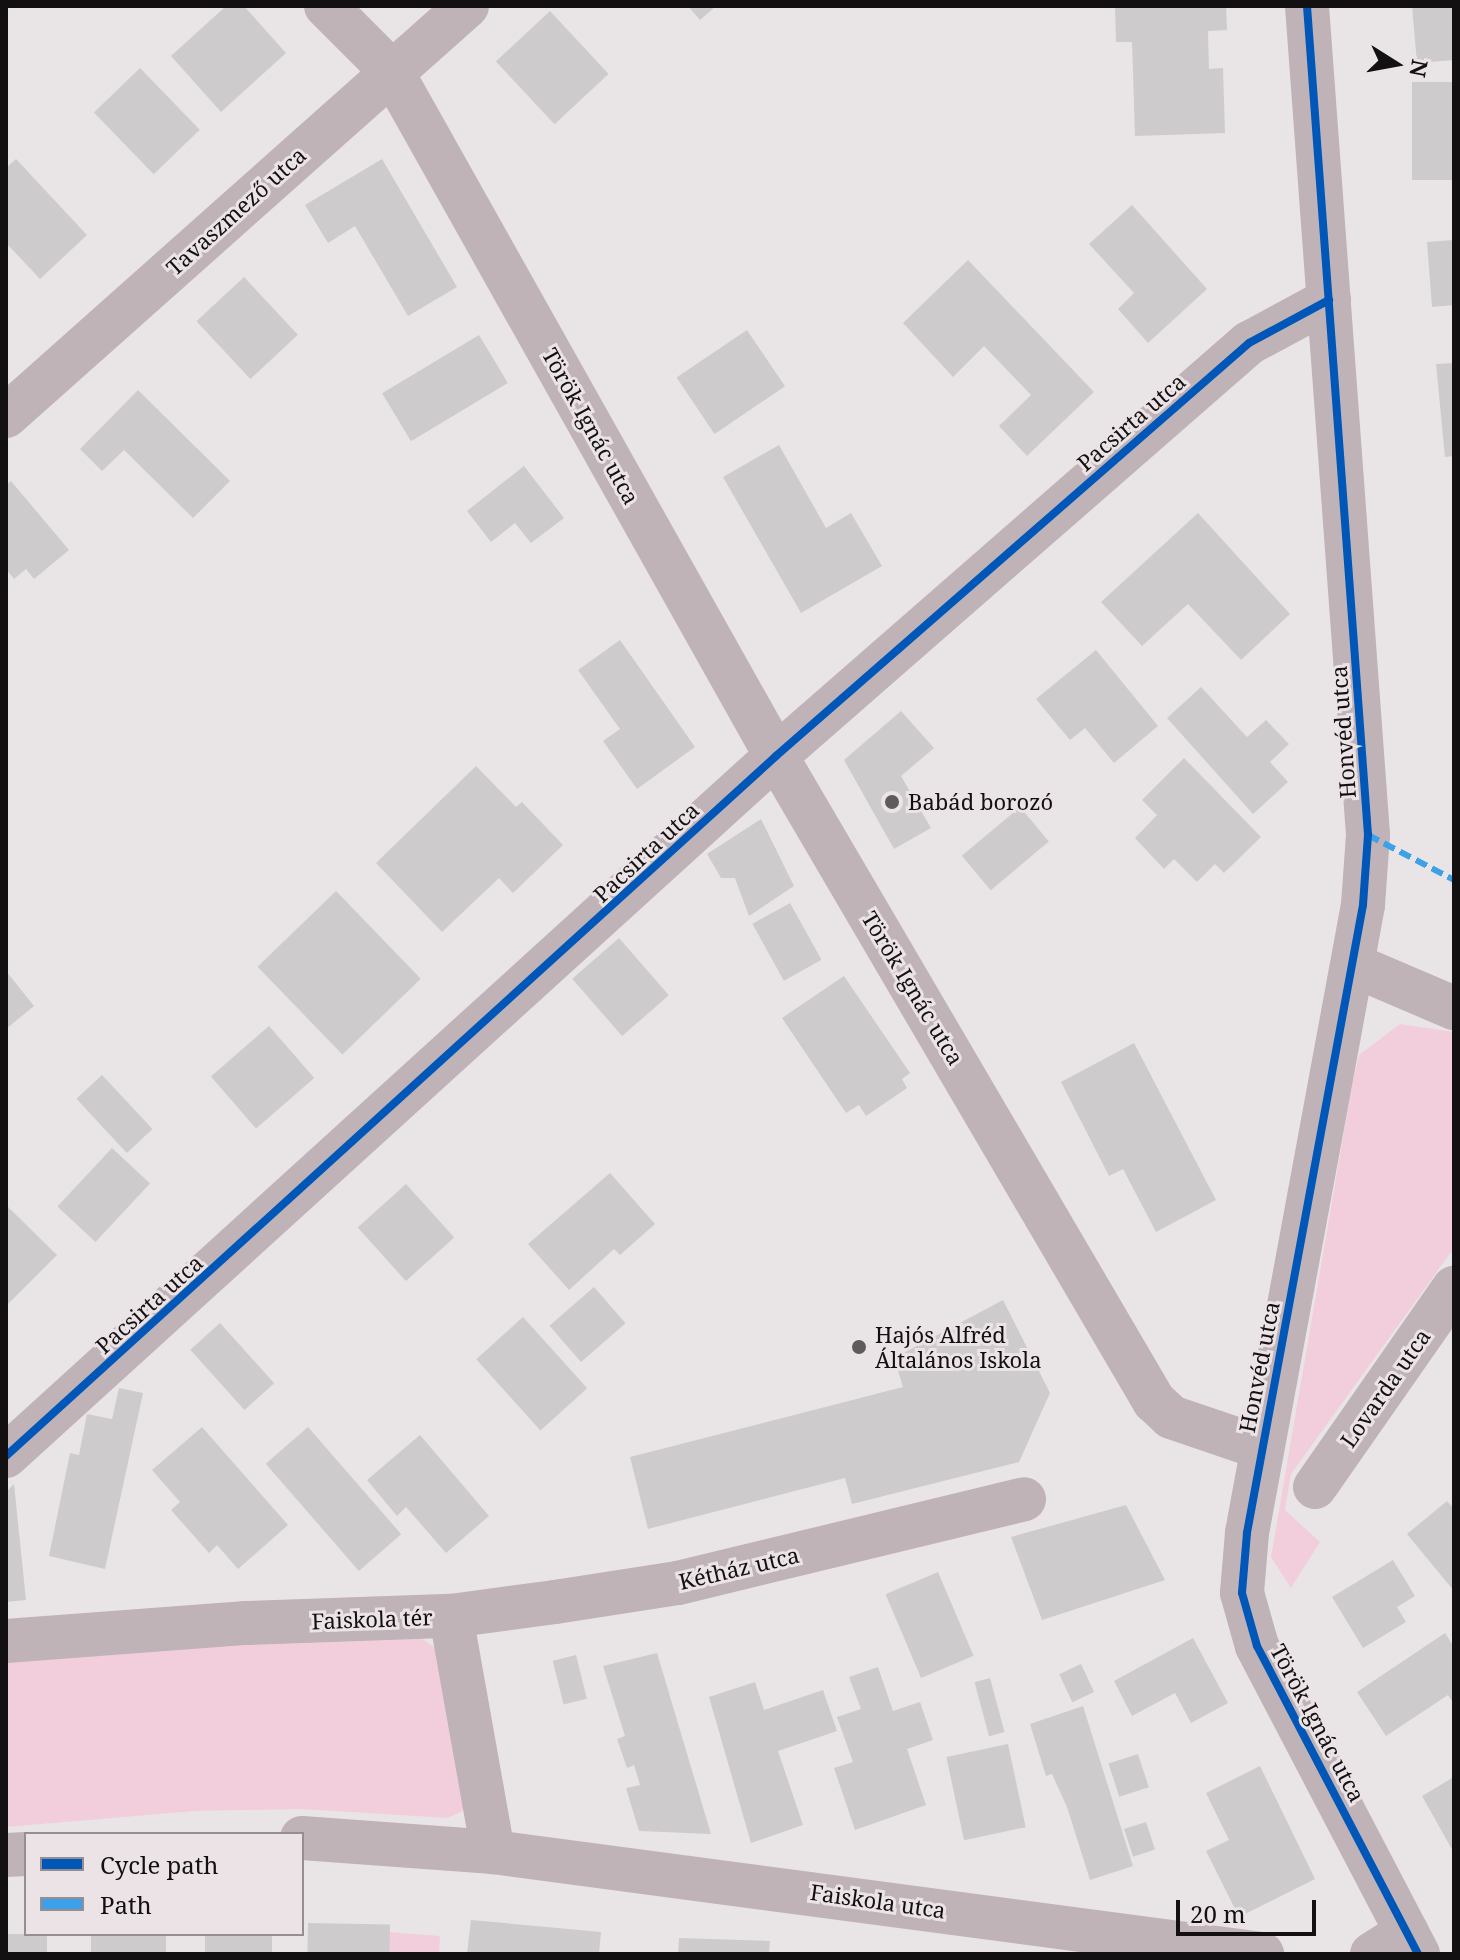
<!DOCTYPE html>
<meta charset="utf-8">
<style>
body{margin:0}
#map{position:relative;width:1460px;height:1960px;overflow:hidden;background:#e9e5e7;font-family:"Noto Serif",serif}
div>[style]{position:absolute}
.green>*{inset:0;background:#f2cedc}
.building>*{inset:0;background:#cecbcc;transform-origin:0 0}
.minor>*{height:44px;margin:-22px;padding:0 22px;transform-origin:22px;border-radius:22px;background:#bfb3b7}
.quiet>*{height:6px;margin-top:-3px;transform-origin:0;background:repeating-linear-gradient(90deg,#3da1ea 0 12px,transparent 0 18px)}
.cycleway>*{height:8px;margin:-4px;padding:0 4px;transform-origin:4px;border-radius:4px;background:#0057b8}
.dots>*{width:22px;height:22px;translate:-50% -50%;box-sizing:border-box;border:4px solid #ebe3e6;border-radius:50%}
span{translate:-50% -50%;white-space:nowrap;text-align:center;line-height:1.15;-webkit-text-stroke:6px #ebe3e6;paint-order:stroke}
.street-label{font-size:22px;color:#131011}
.poi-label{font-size:22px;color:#131011}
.left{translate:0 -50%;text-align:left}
.frame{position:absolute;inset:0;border:8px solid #131011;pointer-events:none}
.legend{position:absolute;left:24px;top:1832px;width:280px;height:104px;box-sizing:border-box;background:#ebe3e6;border:2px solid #958f91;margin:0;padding:10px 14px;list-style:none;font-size:24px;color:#131011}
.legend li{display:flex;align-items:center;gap:16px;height:40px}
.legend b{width:40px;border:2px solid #958f91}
.north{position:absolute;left:1356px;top:24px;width:80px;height:80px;-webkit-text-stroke:6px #ebe3e6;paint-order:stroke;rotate:101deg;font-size:22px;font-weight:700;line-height:32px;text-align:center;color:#131011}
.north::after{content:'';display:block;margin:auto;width:28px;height:36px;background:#131011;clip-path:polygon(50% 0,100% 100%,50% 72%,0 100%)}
.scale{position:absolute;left:1176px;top:1900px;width:140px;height:36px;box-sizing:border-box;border:4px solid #131011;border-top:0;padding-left:10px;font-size:24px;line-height:28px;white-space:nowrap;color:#131011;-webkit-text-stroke:6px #ebe3e6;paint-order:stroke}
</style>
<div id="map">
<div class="green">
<div style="clip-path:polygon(1400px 1024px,1454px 1032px,1454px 1248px,1291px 1474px,1285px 1510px,1320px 1542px,1291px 1588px,1271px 1557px,1352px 1085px,1359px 1055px)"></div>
<div style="clip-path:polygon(412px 1631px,435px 1648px,467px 1807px,461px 1812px,447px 1818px,302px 1809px,195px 1811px,6px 1827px,6px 1652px)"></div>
<div style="clip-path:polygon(376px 1931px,440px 1936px,439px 1954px,376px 1954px)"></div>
</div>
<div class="building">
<div style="clip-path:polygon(226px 6px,244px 6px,286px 53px,221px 112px,171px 56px)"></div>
<div style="clip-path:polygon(688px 6px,716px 6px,700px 20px)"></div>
<div style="clip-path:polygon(1115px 6px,1226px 6px,1227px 30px,1208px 31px,1209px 69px,1223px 68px,1225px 133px,1135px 136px,1132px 42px,1116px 42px)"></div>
<div style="clip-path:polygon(1412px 6px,1454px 6px,1454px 60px,1417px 63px)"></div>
<div style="left:550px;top:11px;width:86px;height:74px;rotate:47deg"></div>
<div style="left:140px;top:68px;width:86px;height:64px;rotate:46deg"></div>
<div style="left:1454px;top:82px;width:98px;height:42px;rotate:90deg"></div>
<div style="clip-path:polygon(16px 159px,87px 235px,40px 279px,6px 243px,6px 168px)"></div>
<div style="clip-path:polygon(382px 159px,457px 287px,408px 316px,355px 226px,328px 243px,305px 205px)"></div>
<div style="clip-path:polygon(1132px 205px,1207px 289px,1148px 343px,1118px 309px,1134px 293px,1089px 244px)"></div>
<div style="clip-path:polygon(1454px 240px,1454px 305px,1432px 307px,1427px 242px)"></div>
<div style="clip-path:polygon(968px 260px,1094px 392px,1027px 456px,999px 426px,1031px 395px,984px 346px,953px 377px,903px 323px)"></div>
<div style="left:244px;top:277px;width:79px;height:65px;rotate:47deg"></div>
<div style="left:747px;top:330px;width:68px;height:85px;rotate:56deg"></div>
<div style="left:479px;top:335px;width:56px;height:113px;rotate:59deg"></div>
<div style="clip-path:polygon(1454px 363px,1454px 456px,1445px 457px,1436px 364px)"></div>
<div style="clip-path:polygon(138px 390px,230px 481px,193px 518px,124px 450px,102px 471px,80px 449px)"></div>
<div style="clip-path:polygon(779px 445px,826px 528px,851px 513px,882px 566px,801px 613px,723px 477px)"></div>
<div style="clip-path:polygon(524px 466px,564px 518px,531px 543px,515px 523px,491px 542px,467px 511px)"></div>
<div style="clip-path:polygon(11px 481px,69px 550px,34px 579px,26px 569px,14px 579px,6px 569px,6px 485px)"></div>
<div style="clip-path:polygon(1198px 513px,1290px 614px,1241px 660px,1188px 604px,1142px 646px,1101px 602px)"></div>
<div style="clip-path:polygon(620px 640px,695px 747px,637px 789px,603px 741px,620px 729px,578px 670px)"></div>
<div style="clip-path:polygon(1096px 650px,1158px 726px,1114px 763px,1085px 728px,1070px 740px,1036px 699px)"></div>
<div style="clip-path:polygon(1201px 687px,1247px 737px,1266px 720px,1289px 744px,1270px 762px,1288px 782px,1253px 814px,1167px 718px)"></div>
<div style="clip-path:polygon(901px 711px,934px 748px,901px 776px,931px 828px,894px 849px,844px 760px)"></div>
<div style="clip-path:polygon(1184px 758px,1261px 837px,1224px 873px,1215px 864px,1197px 882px,1174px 859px,1164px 869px,1135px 838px,1157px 815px,1142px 800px)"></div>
<div style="clip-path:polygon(476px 766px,516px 807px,522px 802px,563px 845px,513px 893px,499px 878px,442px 932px,376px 863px)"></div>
<div style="left:1020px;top:807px;width:45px;height:76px;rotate:50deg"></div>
<div style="clip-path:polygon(761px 819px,794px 886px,749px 916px,735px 878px,721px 878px,707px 854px)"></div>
<div style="left:336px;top:891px;width:122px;height:109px;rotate:46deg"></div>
<div style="left:790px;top:903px;width:65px;height:43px;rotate:61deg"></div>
<div style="left:619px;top:938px;width:76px;height:62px;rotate:49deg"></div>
<div style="clip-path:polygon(6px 971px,34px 1006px,6px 1029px)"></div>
<div style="clip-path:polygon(844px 976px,910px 1073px,902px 1079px,907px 1088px,866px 1116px,859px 1105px,846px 1113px,782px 1018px)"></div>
<div style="left:269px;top:1026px;width:69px;height:77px;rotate:49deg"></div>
<div style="clip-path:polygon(1134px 1043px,1216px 1200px,1156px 1232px,1123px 1169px,1109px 1176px,1061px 1082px)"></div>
<div style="left:102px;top:1075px;width:74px;height:35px;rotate:47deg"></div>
<div style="left:112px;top:1148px;width:52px;height:80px;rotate:43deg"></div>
<div style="clip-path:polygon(610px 1173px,655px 1224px,620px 1255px,614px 1249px,569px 1290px,528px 1244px)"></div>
<div style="left:406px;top:1184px;width:72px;height:65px;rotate:48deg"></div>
<div style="clip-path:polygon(6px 1205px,57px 1255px,6px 1306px)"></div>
<div style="left:594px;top:1287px;width:48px;height:59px;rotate:49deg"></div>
<div style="clip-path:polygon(1003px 1300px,1050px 1393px,1019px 1462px,852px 1504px,845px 1478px,648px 1529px,630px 1457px,903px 1387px,894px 1358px)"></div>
<div style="left:523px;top:1317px;width:96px;height:63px;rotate:48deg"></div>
<div style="left:220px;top:1323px;width:81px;height:40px;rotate:48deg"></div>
<div style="clip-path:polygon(119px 1388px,143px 1393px,105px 1569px,49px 1556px,70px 1453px,79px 1455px,87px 1414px,112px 1419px)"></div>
<div style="clip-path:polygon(202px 1427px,288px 1525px,238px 1569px,217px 1545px,209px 1553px,171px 1510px,180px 1502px,152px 1470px)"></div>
<div style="left:308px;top:1427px;width:142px;height:56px;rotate:49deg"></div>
<div style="clip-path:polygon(420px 1435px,489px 1516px,446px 1553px,406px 1507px,397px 1516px,367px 1480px)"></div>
<div style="clip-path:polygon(14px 1484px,26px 1600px,6px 1602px,6px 1492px)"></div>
<div style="clip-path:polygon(1447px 1501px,1454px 1509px,1454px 1591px,1407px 1534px)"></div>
<div style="clip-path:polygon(1126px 1505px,1165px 1580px,1042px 1620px,1011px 1537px)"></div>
<div style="clip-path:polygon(1393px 1560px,1415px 1596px,1397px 1607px,1406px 1622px,1363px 1648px,1332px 1597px)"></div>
<div style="left:938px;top:1572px;width:91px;height:57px;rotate:67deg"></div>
<div style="clip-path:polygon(1445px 1633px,1454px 1647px,1454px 1704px,1448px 1695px,1386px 1736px,1357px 1692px)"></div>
<div style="clip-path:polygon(1193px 1638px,1228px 1703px,1191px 1723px,1175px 1693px,1132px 1716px,1114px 1681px)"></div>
<div style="clip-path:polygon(657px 1653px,711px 1834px,639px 1831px,626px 1788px,640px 1785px,634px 1765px,627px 1768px,617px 1739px,625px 1736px,603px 1666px)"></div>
<div style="left:576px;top:1655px;width:45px;height:24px;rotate:76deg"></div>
<div style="left:1081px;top:1664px;width:31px;height:24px;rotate:65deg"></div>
<div style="clip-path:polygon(878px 1667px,893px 1711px,920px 1702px,933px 1740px,907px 1749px,926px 1805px,855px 1830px,834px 1768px,853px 1762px,837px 1717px,861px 1709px,849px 1677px)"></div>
<div style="left:990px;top:1678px;width:56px;height:16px;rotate:75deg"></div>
<div style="clip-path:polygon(755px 1682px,764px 1710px,823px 1690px,837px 1731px,778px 1751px,803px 1825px,751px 1843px,709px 1697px)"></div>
<div style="clip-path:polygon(1083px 1706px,1133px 1866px,1090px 1880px,1067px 1807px,1052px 1774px,1046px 1776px,1030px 1724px)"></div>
<div style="left:1008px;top:1744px;width:85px;height:63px;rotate:78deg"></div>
<div style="left:1138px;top:1754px;width:35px;height:31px;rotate:72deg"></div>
<div style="clip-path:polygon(1260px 1766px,1315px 1879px,1239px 1917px,1206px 1851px,1229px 1840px,1206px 1793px)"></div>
<div style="clip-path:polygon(1454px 1777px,1454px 1853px,1422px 1796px)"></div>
<div style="left:1146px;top:1822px;width:29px;height:23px;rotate:72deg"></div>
<div style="clip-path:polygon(471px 1920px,601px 1932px,599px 1954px,467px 1954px)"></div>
<div style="left:308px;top:1923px;width:82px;height:31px;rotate:1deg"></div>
<div style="left:6px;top:1934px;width:41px;height:20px"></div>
<div style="left:91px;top:1934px;width:75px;height:20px"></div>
<div style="left:205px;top:1934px;width:67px;height:20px"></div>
<div style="clip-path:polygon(679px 1938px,770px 1941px,769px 1954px,678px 1954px)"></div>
</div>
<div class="minor">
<div style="left:326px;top:6px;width:93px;rotate:45deg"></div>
<div style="left:392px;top:72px;width:784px;rotate:60.69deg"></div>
<div style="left:776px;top:756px;width:748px;rotate:59.63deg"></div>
<div style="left:1154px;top:1401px;width:23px;rotate:43deg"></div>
<div style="left:1171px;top:1417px;width:96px;rotate:18.8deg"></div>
<div style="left:1307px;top:6px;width:831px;rotate:85.79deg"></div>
<div style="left:1368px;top:835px;width:70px;rotate:94.1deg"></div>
<div style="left:1363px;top:905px;width:639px;rotate:100.47deg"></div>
<div style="left:1247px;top:1533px;width:60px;rotate:94.8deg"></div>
<div style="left:1242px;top:1593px;width:55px;rotate:74.2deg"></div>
<div style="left:1257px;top:1646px;width:348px;rotate:62.4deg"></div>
<div style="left:6px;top:416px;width:617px;rotate:-41.65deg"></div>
<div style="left:1353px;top:965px;width:110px;rotate:23.1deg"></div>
<div style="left:6px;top:1456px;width:1041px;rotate:-42.27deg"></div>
<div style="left:776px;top:756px;width:628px;rotate:-41.13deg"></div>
<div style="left:1249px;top:343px;width:91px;rotate:-28.3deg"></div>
<div style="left:1315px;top:1487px;width:243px;rotate:-55.1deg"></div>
<div style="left:451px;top:1616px;width:240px;rotate:79.9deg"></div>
<div style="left:6px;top:1641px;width:241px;rotate:-4.3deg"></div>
<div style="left:246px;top:1623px;width:205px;rotate:-2deg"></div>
<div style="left:451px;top:1616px;width:105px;rotate:-7.7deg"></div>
<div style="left:555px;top:1602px;width:124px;rotate:-8.8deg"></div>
<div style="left:678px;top:1583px;width:356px;rotate:-13.6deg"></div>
<div style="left:302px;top:1838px;width:192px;rotate:4.2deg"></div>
<div style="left:493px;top:1852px;width:776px;rotate:7.56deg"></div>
<div style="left:6px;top:1855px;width:20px;rotate:-3deg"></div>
<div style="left:1372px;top:1954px;width:41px;rotate:-32.2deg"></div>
</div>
<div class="quiet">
<div style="left:1368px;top:835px;width:97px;rotate:27.6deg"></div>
</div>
<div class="cycleway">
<div style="left:1307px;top:6px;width:831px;rotate:85.79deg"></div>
<div style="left:1368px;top:835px;width:70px;rotate:94.1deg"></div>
<div style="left:1363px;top:905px;width:639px;rotate:100.47deg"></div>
<div style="left:1247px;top:1533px;width:60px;rotate:94.8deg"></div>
<div style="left:1242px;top:1593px;width:55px;rotate:74.2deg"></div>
<div style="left:1257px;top:1646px;width:348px;rotate:62.4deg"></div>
<div style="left:6px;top:1456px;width:1041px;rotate:-42.27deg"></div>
<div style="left:776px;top:756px;width:628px;rotate:-41.13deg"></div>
<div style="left:1249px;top:343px;width:91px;rotate:-28.3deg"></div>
</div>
<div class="dots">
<div style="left:892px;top:802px;background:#5e5b5c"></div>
<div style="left:859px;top:1347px;background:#5e5b5c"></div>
</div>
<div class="street-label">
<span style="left:236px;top:211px;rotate:-42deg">Tavaszmező utca</span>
<span style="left:1131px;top:422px;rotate:-41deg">Pacsirta utca</span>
<span style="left:591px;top:426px;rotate:61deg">Török Ignác utca</span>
<span style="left:1343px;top:732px;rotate:-94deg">Honvéd utca</span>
<span style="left:646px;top:852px;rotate:-43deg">Pacsirta utca</span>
<span style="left:913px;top:988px;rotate:59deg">Török Ignác utca</span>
<span style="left:149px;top:1304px;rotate:-42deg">Pacsirta utca</span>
<span style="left:1259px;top:1367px;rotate:-79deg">Honvéd utca</span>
<span style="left:1385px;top:1388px;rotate:-55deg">Lovarda utca</span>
<span style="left:739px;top:1568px;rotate:-13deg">Kétház utca</span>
<span style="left:372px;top:1619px;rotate:-2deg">Faiskola tér</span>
<span style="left:1318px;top:1723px;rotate:62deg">Török Ignác utca</span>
<span style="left:878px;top:1901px;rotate:8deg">Faiskola utca</span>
</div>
<div class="poi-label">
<span class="left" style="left:908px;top:802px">Babád borozó</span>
<span class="left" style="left:875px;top:1347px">Hajós Alfréd<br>Általános Iskola</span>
</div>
<div class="frame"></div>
<ul class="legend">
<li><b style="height:10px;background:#0057b8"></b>Cycle path</li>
<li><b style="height:10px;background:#3da1ea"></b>Path</li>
</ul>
<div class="north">N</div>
<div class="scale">20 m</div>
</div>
